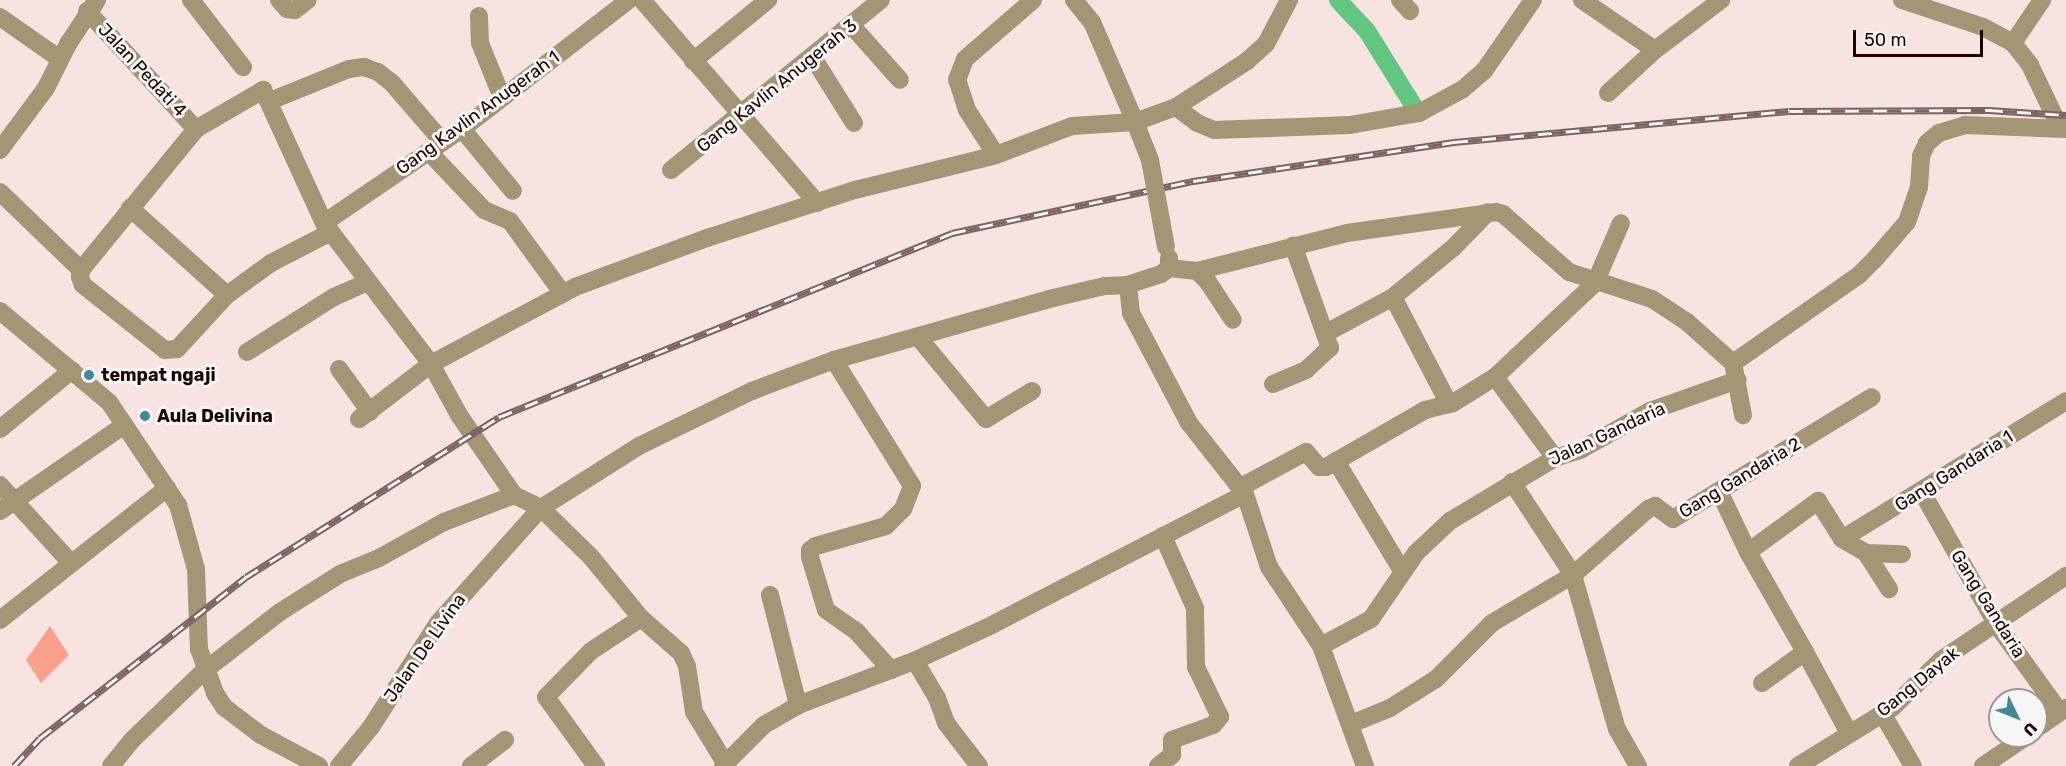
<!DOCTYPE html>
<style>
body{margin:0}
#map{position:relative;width:2066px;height:766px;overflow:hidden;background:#f7e4e0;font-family:Rubik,sans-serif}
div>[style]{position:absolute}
.green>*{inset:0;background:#fca08e}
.canal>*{height:18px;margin:-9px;padding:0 9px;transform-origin:9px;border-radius:9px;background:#62c680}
.minor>*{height:18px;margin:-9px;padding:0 9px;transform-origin:9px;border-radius:9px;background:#a29675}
.rail>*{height:7px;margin-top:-3.5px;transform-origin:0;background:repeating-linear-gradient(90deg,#f6f6f6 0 14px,#7b6360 0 28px);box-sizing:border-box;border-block:2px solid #7b6360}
.minor-bridge>*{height:18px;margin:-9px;padding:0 9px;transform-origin:9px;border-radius:9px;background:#a29675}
.dots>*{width:16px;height:16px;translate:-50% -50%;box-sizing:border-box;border:3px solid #f6f6f6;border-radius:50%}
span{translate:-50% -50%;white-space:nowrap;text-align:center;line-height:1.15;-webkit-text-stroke:6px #f6f6f6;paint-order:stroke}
.street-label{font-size:18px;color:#200301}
.poi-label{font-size:18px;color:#200301;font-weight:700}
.left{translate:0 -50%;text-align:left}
.north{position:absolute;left:1988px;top:688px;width:60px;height:60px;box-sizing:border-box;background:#f6f6f6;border:2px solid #a09594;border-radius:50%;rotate:133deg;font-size:16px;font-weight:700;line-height:24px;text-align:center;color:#200301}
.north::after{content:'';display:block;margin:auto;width:21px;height:27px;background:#438895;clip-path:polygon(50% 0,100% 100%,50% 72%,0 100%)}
.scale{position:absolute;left:1853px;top:30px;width:130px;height:27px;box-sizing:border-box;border:3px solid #200301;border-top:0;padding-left:8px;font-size:18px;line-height:21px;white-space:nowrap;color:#200301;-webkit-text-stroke:4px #f6f6f6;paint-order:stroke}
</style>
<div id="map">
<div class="green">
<div style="clip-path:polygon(50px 626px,69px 655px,41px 683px,26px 660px)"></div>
</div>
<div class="canal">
<div style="left:1338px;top:0;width:42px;rotate:46.9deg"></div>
<div style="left:1367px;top:31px;width:91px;rotate:58.1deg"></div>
</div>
<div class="minor">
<div style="left:191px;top:0;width:85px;rotate:52.2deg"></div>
<div style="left:279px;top:0;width:12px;rotate:48deg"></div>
<div style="left:287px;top:9px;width:8px;rotate:7deg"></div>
<div style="left:295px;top:10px;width:16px;rotate:-38deg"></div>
<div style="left:642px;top:0;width:268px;rotate:49.2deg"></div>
<div style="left:1074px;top:0;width:28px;rotate:51deg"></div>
<div style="left:1092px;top:22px;width:109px;rotate:66.7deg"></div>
<div style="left:1135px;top:122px;width:44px;rotate:-20.1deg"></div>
<div style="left:1176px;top:107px;width:26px;rotate:37deg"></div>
<div style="left:1197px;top:123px;width:18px;rotate:22deg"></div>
<div style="left:1214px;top:130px;width:136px;rotate:-2.1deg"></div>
<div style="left:1350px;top:125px;width:70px;rotate:-9.9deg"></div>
<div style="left:1419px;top:113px;width:50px;rotate:-28.6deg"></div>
<div style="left:1463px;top:89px;width:28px;rotate:-41deg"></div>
<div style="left:1484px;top:71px;width:86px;rotate:-55.4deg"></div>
<div style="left:1400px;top:0;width:15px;rotate:48deg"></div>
<div style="left:1582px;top:0;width:88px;rotate:34.4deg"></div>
<div style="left:1655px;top:50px;width:83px;rotate:-37.1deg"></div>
<div style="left:1902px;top:0;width:85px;rotate:18.4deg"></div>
<div style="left:1983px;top:27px;width:34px;rotate:28deg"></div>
<div style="left:2013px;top:43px;width:28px;rotate:52deg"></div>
<div style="left:2030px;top:65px;width:70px;rotate:64.5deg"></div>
<div style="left:87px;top:11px;width:161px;rotate:47.3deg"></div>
<div style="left:479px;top:16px;width:27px;rotate:88deg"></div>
<div style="left:480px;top:43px;width:56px;rotate:68deg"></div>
<div style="left:0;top:17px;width:73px;rotate:35deg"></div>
<div style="left:852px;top:26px;width:72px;rotate:48.4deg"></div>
<div style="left:2013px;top:43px;width:52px;rotate:-56deg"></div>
<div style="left:812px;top:56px;width:79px;rotate:57.9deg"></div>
<div style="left:693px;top:61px;width:97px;rotate:-39.1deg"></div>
<div style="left:1608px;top:93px;width:64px;rotate:-42.5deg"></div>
<div style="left:270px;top:101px;width:85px;rotate:-22.1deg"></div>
<div style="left:349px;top:69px;width:15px;rotate:-8deg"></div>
<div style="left:364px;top:67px;width:15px;rotate:20deg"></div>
<div style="left:378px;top:72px;width:18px;rotate:38deg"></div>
<div style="left:392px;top:83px;width:78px;rotate:49.2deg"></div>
<div style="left:1176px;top:107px;width:85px;rotate:-32.9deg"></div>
<div style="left:1247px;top:61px;width:25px;rotate:-42deg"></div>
<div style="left:1266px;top:44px;width:50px;rotate:-62.4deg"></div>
<div style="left:462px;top:129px;width:80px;rotate:50.6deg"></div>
<div style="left:0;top:150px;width:77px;rotate:-53.4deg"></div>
<div style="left:46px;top:88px;width:49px;rotate:-63.4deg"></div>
<div style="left:68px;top:44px;width:53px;rotate:-56.6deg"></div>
<div style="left:429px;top:152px;width:80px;rotate:46.5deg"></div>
<div style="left:484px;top:210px;width:28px;rotate:23deg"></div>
<div style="left:510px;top:221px;width:90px;rotate:54deg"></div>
<div style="left:996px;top:155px;width:54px;rotate:-122.8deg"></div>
<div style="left:967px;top:110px;width:32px;rotate:-108deg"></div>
<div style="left:957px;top:80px;width:22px;rotate:-69deg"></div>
<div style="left:965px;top:59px;width:90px;rotate:-40.9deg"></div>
<div style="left:671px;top:170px;width:270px;rotate:-39deg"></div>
<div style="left:0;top:192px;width:112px;rotate:43.9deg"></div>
<div style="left:130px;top:208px;width:130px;rotate:41.9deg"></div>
<div style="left:324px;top:223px;width:167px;rotate:-34.3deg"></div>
<div style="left:462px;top:129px;width:211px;rotate:-37.7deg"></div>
<div style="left:331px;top:232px;width:68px;rotate:152.7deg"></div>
<div style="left:271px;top:263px;width:54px;rotate:144deg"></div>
<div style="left:227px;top:295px;width:74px;rotate:132.8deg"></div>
<div style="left:177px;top:349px;width:12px;rotate:175deg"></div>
<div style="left:165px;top:350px;width:105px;rotate:-141.6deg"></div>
<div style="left:83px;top:285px;width:9px;rotate:-111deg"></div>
<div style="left:80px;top:277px;width:7px;rotate:-82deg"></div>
<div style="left:81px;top:270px;width:182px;rotate:-50.8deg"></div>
<div style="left:196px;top:129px;width:78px;rotate:-30.2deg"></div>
<div style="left:263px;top:90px;width:146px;rotate:65.4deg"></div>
<div style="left:324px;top:223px;width:177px;rotate:52.8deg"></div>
<div style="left:431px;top:364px;width:58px;rotate:61.2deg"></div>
<div style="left:459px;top:415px;width:97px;rotate:55.5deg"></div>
<div style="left:1169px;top:258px;width:10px;rotate:90deg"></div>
<div style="left:1169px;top:268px;width:10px;rotate:143deg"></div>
<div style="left:1161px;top:274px;width:35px;rotate:162deg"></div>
<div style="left:1128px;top:285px;width:28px;rotate:84deg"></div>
<div style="left:1131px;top:313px;width:124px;rotate:62.2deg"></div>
<div style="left:1189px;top:423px;width:90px;rotate:51.7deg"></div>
<div style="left:1245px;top:494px;width:77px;rotate:71.8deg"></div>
<div style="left:1269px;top:567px;width:95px;rotate:56.6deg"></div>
<div style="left:1321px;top:646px;width:128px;rotate:69.9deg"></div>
<div style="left:1169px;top:268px;width:28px;rotate:6deg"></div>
<div style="left:1197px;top:271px;width:155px;rotate:-14.2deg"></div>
<div style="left:1347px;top:233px;width:150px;rotate:-8deg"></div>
<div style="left:1496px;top:212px;width:7px;rotate:16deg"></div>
<div style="left:1503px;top:214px;width:88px;rotate:41.3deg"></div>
<div style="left:1569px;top:272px;width:87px;rotate:18deg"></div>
<div style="left:1652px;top:299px;width:42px;rotate:33.3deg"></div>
<div style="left:1687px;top:322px;width:62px;rotate:41.7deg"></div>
<div style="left:1197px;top:271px;width:16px;rotate:45deg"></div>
<div style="left:1208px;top:282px;width:45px;rotate:56.7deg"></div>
<div style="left:1393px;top:297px;width:121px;rotate:62.4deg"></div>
<div style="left:0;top:311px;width:142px;rotate:39.9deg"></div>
<div style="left:109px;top:402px;width:124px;rotate:56.2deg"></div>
<div style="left:178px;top:505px;width:66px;rotate:74.3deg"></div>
<div style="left:196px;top:569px;width:80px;rotate:87.9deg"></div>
<div style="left:199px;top:649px;width:47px;rotate:70deg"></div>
<div style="left:215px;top:693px;width:17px;rotate:57deg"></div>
<div style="left:224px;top:707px;width:46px;rotate:37.1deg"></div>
<div style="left:261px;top:735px;width:66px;rotate:28.1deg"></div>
<div style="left:1326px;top:333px;width:76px;rotate:-28.2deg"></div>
<div style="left:1393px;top:297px;width:77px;rotate:-39.2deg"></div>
<div style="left:1453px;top:248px;width:50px;rotate:-45.8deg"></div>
<div style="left:919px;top:338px;width:105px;rotate:50.4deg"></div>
<div style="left:986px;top:419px;width:54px;rotate:-31.3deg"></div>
<div style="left:247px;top:352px;width:103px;rotate:-32.3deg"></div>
<div style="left:334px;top:297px;width:36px;rotate:-24deg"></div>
<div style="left:834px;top:360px;width:148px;rotate:58.2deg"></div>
<div style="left:912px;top:486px;width:25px;rotate:111deg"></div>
<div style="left:903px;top:509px;width:24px;rotate:135deg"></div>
<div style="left:886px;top:526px;width:73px;rotate:164.1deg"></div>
<div style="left:816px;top:546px;width:7px;rotate:146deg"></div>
<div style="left:810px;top:550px;width:7px;rotate:90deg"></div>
<div style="left:810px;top:557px;width:55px;rotate:73.2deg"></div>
<div style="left:826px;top:610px;width:38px;rotate:35deg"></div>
<div style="left:857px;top:632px;width:51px;rotate:48.2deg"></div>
<div style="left:1733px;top:363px;width:154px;rotate:-34.9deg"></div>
<div style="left:1859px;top:275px;width:23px;rotate:-45deg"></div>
<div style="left:1875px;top:259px;width:49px;rotate:-49.1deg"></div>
<div style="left:1907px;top:222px;width:37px;rotate:-71deg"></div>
<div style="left:1919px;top:187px;width:31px;rotate:-86deg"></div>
<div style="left:1921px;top:156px;width:14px;rotate:-65deg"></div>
<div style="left:1927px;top:143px;width:16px;rotate:-40deg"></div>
<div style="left:1939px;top:133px;width:27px;rotate:-17deg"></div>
<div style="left:1965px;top:125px;width:101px;rotate:2.3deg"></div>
<div style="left:1734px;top:368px;width:48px;rotate:79.2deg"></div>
<div style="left:339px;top:369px;width:53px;rotate:54.2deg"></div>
<div style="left:1495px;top:377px;width:101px;rotate:53.5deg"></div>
<div style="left:1273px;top:384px;width:36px;rotate:-23deg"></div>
<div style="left:1306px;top:370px;width:33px;rotate:-43deg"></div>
<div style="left:1330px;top:348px;width:109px;rotate:-109.8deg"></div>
<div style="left:359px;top:419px;width:91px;rotate:-37.4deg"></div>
<div style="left:431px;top:364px;width:163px;rotate:-28.1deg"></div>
<div style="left:575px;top:287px;width:141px;rotate:-20.4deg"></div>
<div style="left:707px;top:238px;width:156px;rotate:-18deg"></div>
<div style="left:855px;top:190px;width:145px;rotate:-13.9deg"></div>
<div style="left:996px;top:155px;width:81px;rotate:-20.9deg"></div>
<div style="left:1072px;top:126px;width:63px;rotate:-3.6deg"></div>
<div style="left:1135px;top:122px;width:41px;rotate:68.5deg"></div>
<div style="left:0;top:429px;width:93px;rotate:-39.3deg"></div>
<div style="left:1336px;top:461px;width:128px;rotate:59deg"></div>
<div style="left:1512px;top:482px;width:111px;rotate:56.7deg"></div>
<div style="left:1573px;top:575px;width:160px;rotate:74.1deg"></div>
<div style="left:1617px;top:729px;width:43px;rotate:60.4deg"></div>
<div style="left:0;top:485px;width:105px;rotate:47.7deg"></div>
<div style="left:1241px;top:487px;width:74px;rotate:-28.3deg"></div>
<div style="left:1306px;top:452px;width:20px;rotate:49deg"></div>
<div style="left:1319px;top:467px;width:7px"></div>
<div style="left:1326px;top:467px;width:114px;rotate:-29.9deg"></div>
<div style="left:1425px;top:410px;width:29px;rotate:-14deg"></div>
<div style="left:1453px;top:403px;width:49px;rotate:-31.8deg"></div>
<div style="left:1495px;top:377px;width:137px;rotate:-43.2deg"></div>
<div style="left:1595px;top:283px;width:65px;rotate:-66.6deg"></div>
<div style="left:1719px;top:491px;width:68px;rotate:64.6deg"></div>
<div style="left:1748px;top:552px;width:87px;rotate:-36.1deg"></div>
<div style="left:1818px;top:501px;width:45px;rotate:57.7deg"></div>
<div style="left:1842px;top:539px;width:28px;rotate:30deg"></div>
<div style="left:1866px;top:553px;width:36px;rotate:2deg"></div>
<div style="left:1922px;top:492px;width:153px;rotate:60.6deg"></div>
<div style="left:1997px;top:625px;width:107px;rotate:54.1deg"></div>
<div style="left:0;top:511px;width:151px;rotate:-34.7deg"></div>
<div style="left:1842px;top:539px;width:263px;rotate:-31.6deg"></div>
<div style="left:1748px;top:552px;width:115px;rotate:60.3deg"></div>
<div style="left:1866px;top:553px;width:43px;rotate:57.4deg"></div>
<div style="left:770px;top:595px;width:114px;rotate:75.7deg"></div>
<div style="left:0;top:620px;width:213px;rotate:-38.3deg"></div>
<div style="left:1321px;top:646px;width:57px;rotate:-28.4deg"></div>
<div style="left:1371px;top:619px;width:80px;rotate:-55.7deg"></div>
<div style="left:1416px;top:553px;width:47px;rotate:-43.3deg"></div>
<div style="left:1450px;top:521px;width:122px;rotate:-31deg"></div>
<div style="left:1555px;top:458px;width:28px;rotate:-18deg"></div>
<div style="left:1582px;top:449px;width:78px;rotate:-29.2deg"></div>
<div style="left:1650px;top:411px;width:93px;rotate:-19.4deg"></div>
<div style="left:915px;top:661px;width:43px;rotate:59.3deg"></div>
<div style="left:937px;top:698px;width:27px;rotate:70deg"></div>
<div style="left:946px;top:723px;width:54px;rotate:52.5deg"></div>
<div style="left:1762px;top:683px;width:53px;rotate:-35.8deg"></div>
<div style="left:1805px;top:652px;width:92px;rotate:61.5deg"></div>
<div style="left:1882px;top:713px;width:61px;rotate:59.7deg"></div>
<div style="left:1351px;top:724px;width:42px;rotate:-22.3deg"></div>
<div style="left:1390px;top:708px;width:54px;rotate:-32.2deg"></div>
<div style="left:1436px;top:679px;width:79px;rotate:-45deg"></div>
<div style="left:1492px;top:623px;width:94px;rotate:-30.7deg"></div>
<div style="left:1573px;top:575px;width:100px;rotate:-41.3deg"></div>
<div style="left:1648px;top:509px;width:8px;rotate:-23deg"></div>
<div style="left:1655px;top:506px;width:22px;rotate:36deg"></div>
<div style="left:1673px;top:519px;width:233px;rotate:-31.5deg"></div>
<div style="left:2036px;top:729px;width:37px;rotate:-35deg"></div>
<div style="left:111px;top:766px;width:33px;rotate:-51deg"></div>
<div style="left:132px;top:740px;width:100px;rotate:-43.8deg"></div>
<div style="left:204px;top:671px;width:96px;rotate:-37.8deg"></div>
<div style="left:280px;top:612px;width:71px;rotate:-32.3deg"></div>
<div style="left:340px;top:574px;width:42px;rotate:-22.3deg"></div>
<div style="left:379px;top:558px;width:74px;rotate:-29deg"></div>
<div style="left:444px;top:522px;width:75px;rotate:-21.1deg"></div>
<div style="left:514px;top:495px;width:30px;rotate:26deg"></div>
<div style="left:541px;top:508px;width:116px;rotate:-32.3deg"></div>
<div style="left:639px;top:446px;width:126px;rotate:-26deg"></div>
<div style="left:752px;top:391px;width:88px;rotate:-20.7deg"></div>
<div style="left:834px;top:360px;width:223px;rotate:-15.8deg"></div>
<div style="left:1049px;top:299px;width:57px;rotate:-13.1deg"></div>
<div style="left:1105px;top:286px;width:23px;rotate:-2deg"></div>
<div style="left:339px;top:766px;width:50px;rotate:-50.6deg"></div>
<div style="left:371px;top:727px;width:124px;rotate:-57.2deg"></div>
<div style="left:438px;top:623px;width:154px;rotate:-48.2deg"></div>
<div style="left:541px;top:508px;width:70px;rotate:44.4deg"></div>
<div style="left:591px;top:557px;width:79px;rotate:50.7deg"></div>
<div style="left:641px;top:618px;width:53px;rotate:41.2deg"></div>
<div style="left:681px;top:653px;width:14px;rotate:65deg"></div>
<div style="left:687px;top:666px;width:47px;rotate:81.3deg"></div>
<div style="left:694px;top:712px;width:63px;rotate:58.6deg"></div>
<div style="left:471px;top:766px;width:43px;rotate:-37.4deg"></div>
<div style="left:596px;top:766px;width:85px;rotate:-125.9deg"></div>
<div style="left:546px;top:697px;width:64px;rotate:-45.6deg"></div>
<div style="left:591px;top:651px;width:60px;rotate:-33.4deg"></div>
<div style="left:723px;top:766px;width:58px;rotate:-45deg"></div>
<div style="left:764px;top:725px;width:39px;rotate:-30deg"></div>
<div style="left:798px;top:705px;width:124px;rotate:-20.8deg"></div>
<div style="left:914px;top:661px;width:81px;rotate:-24.7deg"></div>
<div style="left:988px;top:627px;width:289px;rotate:-27.4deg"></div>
<div style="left:1158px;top:766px;width:18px;rotate:-38deg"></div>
<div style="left:1172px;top:755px;width:15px;rotate:-90deg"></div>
<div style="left:1172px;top:740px;width:44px;rotate:-20.1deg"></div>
<div style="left:1213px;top:725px;width:11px;rotate:-49deg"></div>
<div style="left:1220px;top:717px;width:55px;rotate:-115.6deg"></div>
<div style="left:1196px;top:667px;width:59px;rotate:-91deg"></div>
<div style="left:1195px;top:608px;width:79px;rotate:-114deg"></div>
<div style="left:1798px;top:766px;width:112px;rotate:-31.8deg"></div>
<div style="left:1893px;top:707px;width:67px;rotate:-44.4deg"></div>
<div style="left:1941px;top:660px;width:151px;rotate:-33.9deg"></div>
<div style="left:1983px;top:766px;width:53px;rotate:-34.3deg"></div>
</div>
<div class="rail">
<div style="left:14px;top:766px;width:38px;rotate:-47deg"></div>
<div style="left:40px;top:738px;width:261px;rotate:-38deg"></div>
<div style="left:246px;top:577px;width:299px;rotate:-32.3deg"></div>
<div style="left:499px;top:417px;width:489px;rotate:-22.1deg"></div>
<div style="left:952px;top:233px;width:247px;rotate:-12.2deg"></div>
<div style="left:1193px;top:181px;width:264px;rotate:-8.5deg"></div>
<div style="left:1454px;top:142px;width:336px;rotate:-5.3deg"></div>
<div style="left:1789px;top:111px;width:200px;rotate:-0.3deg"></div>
<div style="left:1989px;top:110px;width:77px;rotate:3.7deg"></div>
</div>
<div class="minor-bridge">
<div style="left:1150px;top:160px;width:88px;rotate:79.6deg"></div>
</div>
<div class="dots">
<div style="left:89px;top:375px;background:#438895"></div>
<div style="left:145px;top:416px;background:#438895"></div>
</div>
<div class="street-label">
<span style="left:142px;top:70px;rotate:47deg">Jalan Pedati 4</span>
<span style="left:777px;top:86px;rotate:-39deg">Gang Kavlin Anugerah 3</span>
<span style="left:478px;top:113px;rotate:-36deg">Gang Kavlin Anugerah 1</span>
<span style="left:1607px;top:434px;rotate:-25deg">Jalan Gandaria</span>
<span style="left:1954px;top:471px;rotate:-32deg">Gang Gandaria 1</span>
<span style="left:1740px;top:478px;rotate:-31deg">Gang Gandaria 2</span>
<span style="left:1988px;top:604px;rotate:58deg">Gang Gandaria</span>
<span style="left:425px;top:648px;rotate:-55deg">Jalan De Livina</span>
<span style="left:1918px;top:682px;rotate:-39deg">Gang Dayak</span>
</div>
<div class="poi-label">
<span class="left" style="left:101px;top:375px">tempat ngaji</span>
<span class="left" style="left:157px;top:416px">Aula Delivina</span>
</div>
<div class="north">U</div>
<div class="scale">50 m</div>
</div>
